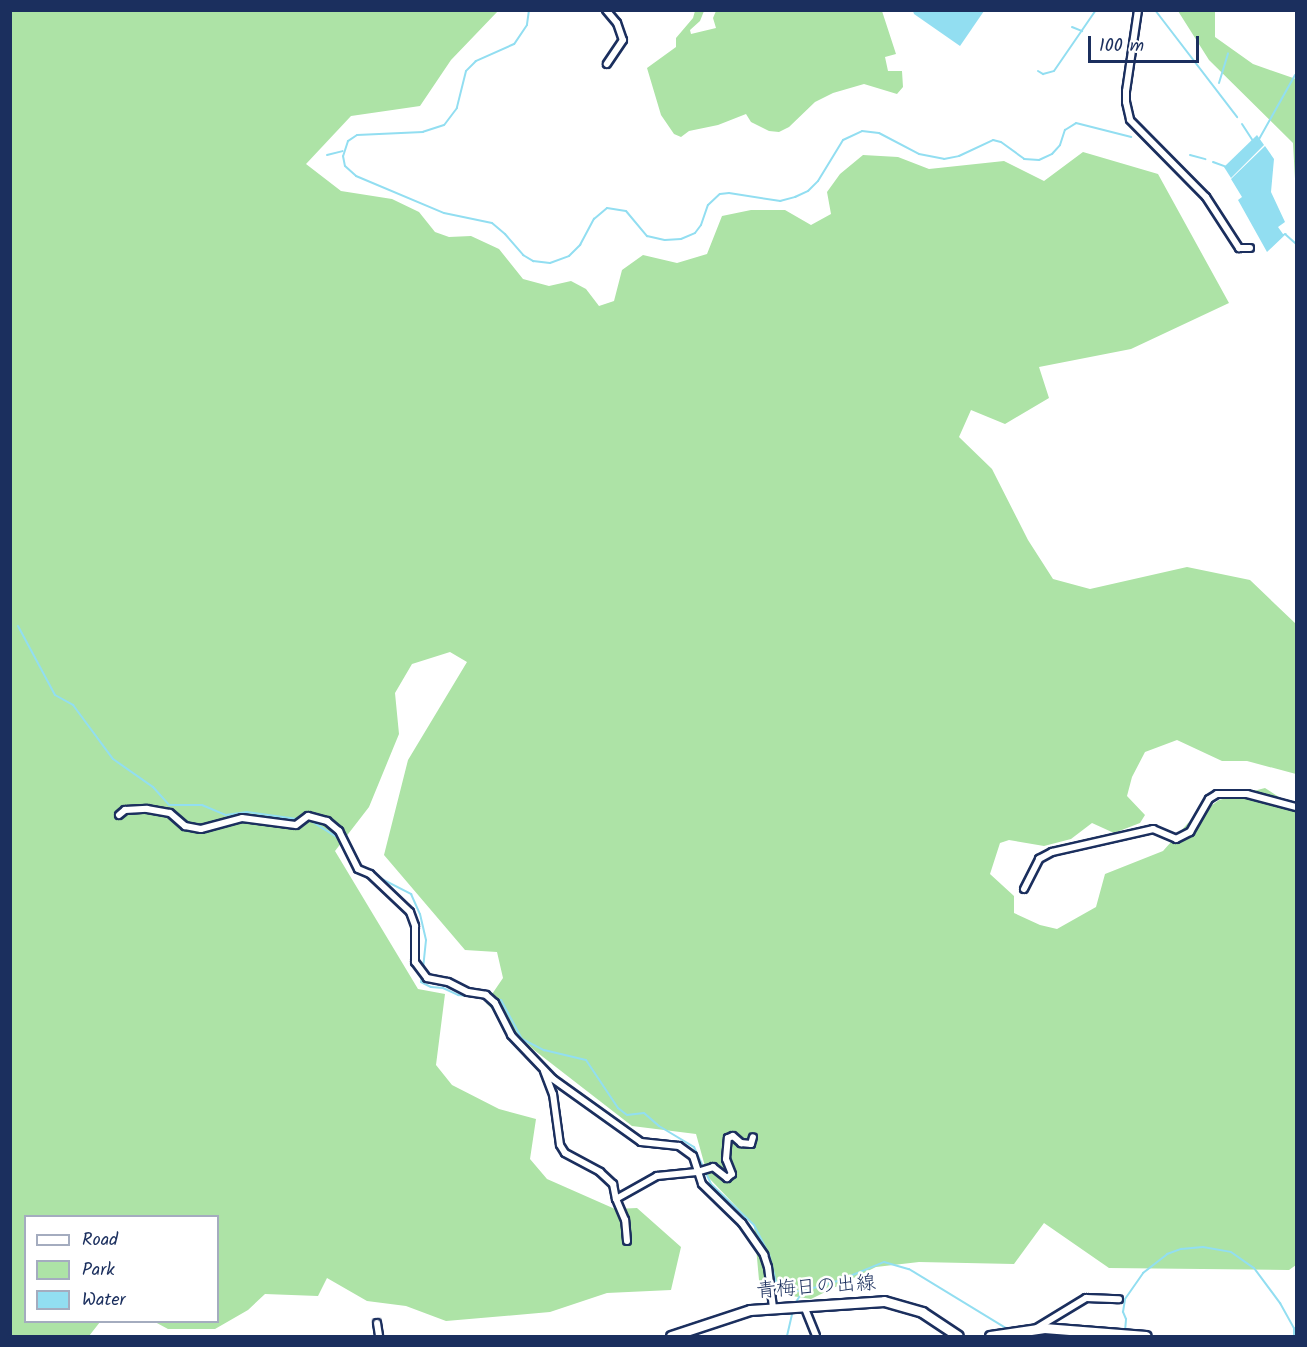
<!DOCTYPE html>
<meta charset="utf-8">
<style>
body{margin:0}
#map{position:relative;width:1307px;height:1347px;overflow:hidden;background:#fff;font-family:Kalam,"Klee One",sans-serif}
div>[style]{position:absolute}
.green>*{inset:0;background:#ade3a6}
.water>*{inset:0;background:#92def1}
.stream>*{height:2px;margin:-1px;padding:0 1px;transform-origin:1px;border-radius:1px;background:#92def1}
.roads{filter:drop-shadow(2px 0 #1b2f5e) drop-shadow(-2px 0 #1b2f5e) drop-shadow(0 2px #1b2f5e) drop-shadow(0 -2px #1b2f5e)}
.minor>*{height:6px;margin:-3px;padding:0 3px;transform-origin:3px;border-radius:3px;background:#fff}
.secondary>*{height:9px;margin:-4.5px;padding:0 4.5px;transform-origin:4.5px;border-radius:4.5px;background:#fff}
span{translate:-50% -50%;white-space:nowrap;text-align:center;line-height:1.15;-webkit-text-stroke:5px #fff;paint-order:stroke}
.street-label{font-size:20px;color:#1b2f5e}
.frame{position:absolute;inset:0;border:12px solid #1b2f5e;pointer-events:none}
.legend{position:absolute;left:24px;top:1215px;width:195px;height:108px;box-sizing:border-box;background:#fff;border:2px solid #a4acbf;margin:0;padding:8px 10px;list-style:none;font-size:18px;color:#1b2f5e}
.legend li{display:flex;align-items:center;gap:12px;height:30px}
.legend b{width:30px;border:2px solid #a4acbf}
.scale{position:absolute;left:1088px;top:36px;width:111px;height:27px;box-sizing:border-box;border:3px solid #1b2f5e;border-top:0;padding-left:8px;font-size:18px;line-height:21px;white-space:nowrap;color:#1b2f5e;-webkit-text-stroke:4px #fff;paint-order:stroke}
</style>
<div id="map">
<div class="green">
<div style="clip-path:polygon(10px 11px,498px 11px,451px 60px,420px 106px,351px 116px,306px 164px,341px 191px,392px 199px,419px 212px,435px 232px,449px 237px,471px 236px,499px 249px,523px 279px,549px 286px,571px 281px,586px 289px,599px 306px,614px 301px,622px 270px,643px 255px,677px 263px,707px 254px,722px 216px,751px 210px,785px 210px,811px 225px,831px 214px,827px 192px,840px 174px,863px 155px,898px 157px,929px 169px,1004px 161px,1044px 181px,1083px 152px,1158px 174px,1229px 303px,1131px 349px,1039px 367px,1049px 398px,1005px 424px,971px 410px,959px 437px,992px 469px,1028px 540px,1053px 579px,1090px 589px,1187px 567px,1250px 580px,1296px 624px,1296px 774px,1247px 761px,1222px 761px,1177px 740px,1145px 752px,1132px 777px,1127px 796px,1145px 815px,1140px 823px,1114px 833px,1092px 823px,1071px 839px,1044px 846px,1009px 840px,1000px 843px,990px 874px,1014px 896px,1014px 913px,1040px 925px,1057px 929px,1096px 907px,1105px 874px,1163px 851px,1188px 823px,1219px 800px,1265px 788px,1296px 808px,1296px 1265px,1289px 1270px,1109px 1268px,1044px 1223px,1014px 1264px,919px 1262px,876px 1267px,811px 1299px,760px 1291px,754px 1225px,708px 1177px,696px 1134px,632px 1126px,534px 1050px,486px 1003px,503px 978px,497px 952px,465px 950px,384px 855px,408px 760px,467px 662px,450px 652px,412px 664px,395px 693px,399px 734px,369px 807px,335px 851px,418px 989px,445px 994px,436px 1065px,452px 1085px,499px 1109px,536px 1119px,530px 1159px,547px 1179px,615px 1209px,637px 1208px,681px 1247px,671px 1290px,607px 1293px,550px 1312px,446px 1321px,406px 1306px,367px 1301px,327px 1278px,318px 1296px,265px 1294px,248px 1310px,215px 1329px,168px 1329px,155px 1322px,218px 1322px,218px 1216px,26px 1216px,26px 1322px,100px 1322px,89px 1336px,11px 1336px)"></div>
<div style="clip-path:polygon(695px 11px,704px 11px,700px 21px,690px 30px,691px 34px,716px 28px,713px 18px,716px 11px,882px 11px,896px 54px,885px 57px,888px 71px,902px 71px,903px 87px,897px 94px,864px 84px,833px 93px,815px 102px,789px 127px,779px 132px,769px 131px,751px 122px,746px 114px,718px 125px,689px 131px,681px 137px,674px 134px,661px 115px,647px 68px,676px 47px,676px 38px,693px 18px)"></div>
<div style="clip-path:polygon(1178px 11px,1215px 11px,1215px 37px,1253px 64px,1296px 79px,1296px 197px,1293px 143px,1209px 60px)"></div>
</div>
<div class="water">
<div style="clip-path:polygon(913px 11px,913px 10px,984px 11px,960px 46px,914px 14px)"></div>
<div style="clip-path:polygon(1257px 135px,1264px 145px,1231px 178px,1224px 167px)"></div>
<div style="clip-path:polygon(1265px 146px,1274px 159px,1271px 192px,1285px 222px,1278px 227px,1283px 234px,1287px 233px,1267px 252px,1238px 200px,1242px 197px,1231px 179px)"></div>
</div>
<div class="stream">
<div style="left:529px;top:10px;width:15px;rotate:98deg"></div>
<div style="left:527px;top:25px;width:23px;rotate:124deg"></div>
<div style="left:514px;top:44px;width:42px;rotate:155.9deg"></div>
<div style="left:476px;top:61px;width:14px;rotate:135deg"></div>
<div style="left:466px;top:71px;width:38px;rotate:104deg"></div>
<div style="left:457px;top:108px;width:21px;rotate:127deg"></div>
<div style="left:444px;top:125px;width:22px;rotate:162deg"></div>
<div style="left:423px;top:132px;width:66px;rotate:177.4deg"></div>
<div style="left:357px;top:135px;width:11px;rotate:146deg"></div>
<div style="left:348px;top:141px;width:16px;rotate:108deg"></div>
<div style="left:343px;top:156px;width:10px;rotate:79deg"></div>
<div style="left:345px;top:166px;width:15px;rotate:42deg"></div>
<div style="left:356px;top:176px;width:95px;rotate:22.8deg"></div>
<div style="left:444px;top:213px;width:49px;rotate:11.8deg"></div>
<div style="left:492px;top:223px;width:17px;rotate:40deg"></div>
<div style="left:505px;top:234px;width:28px;rotate:49deg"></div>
<div style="left:523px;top:255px;width:12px;rotate:31deg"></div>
<div style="left:533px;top:261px;width:17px;rotate:7deg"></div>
<div style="left:550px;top:263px;width:20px;rotate:-20deg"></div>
<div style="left:569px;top:256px;width:16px;rotate:-45deg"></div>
<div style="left:580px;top:245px;width:30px;rotate:-62deg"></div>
<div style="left:594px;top:219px;width:17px;rotate:-40deg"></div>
<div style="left:607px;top:208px;width:19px;rotate:9deg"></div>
<div style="left:626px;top:211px;width:33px;rotate:50deg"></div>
<div style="left:647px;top:236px;width:18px;rotate:13deg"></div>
<div style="left:665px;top:240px;width:16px;rotate:-4deg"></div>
<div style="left:681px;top:239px;width:15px;rotate:-23deg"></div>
<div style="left:695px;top:233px;width:10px;rotate:-53deg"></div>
<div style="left:701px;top:225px;width:21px;rotate:-71deg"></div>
<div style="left:708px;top:205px;width:16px;rotate:-43deg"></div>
<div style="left:720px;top:194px;width:9px;rotate:-6deg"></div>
<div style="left:729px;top:193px;width:52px;rotate:8.9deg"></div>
<div style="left:780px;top:201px;width:16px;rotate:-15deg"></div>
<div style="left:795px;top:197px;width:14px;rotate:-25deg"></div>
<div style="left:808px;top:191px;width:14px;rotate:-45deg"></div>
<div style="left:818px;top:181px;width:48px;rotate:-58.6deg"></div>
<div style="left:843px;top:140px;width:21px;rotate:-25deg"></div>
<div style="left:862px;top:131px;width:17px;rotate:7deg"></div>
<div style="left:879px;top:133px;width:45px;rotate:27.7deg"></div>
<div style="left:919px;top:154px;width:25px;rotate:11deg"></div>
<div style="left:944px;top:159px;width:15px;rotate:-11deg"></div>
<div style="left:959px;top:156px;width:38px;rotate:-25deg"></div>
<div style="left:993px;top:140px;width:8px;rotate:14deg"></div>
<div style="left:1001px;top:142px;width:29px;rotate:36deg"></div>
<div style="left:1024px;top:159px;width:15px;rotate:4deg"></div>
<div style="left:1039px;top:160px;width:14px;rotate:-25deg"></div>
<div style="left:1052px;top:154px;width:12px;rotate:-48deg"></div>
<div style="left:1060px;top:145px;width:16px;rotate:-72deg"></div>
<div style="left:1065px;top:130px;width:13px;rotate:-32deg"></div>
<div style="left:1076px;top:123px;width:57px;rotate:14.3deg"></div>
<div style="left:1155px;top:10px;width:135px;rotate:52.5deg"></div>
<div style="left:1072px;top:27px;width:11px;rotate:22deg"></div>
<div style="left:1038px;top:71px;width:6px;rotate:31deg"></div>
<div style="left:1043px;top:74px;width:11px;rotate:-15deg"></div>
<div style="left:1054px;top:71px;width:74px;rotate:-55.5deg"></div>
<div style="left:1219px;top:83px;width:31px;rotate:-73deg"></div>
<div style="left:1242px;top:124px;width:20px;rotate:57deg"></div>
<div style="left:1258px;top:141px;width:76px;rotate:-60.7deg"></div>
<div style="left:327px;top:155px;width:16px;rotate:-14deg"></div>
<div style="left:1190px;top:155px;width:16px;rotate:15deg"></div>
<div style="left:1213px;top:162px;width:15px;rotate:20deg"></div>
<div style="left:1285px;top:234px;width:15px;rotate:42deg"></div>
<div style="left:18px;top:626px;width:78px;rotate:61.8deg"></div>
<div style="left:55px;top:695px;width:21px;rotate:29deg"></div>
<div style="left:73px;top:705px;width:67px;rotate:53.5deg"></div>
<div style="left:113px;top:759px;width:49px;rotate:35deg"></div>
<div style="left:153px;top:787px;width:24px;rotate:48deg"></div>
<div style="left:169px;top:805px;width:33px"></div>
<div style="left:202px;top:805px;width:26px;rotate:23deg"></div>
<div style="left:226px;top:815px;width:21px;rotate:-8deg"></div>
<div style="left:247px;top:812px;width:65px;rotate:8deg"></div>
<div style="left:311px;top:821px;width:31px;rotate:32deg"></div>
<div style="left:337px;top:837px;width:38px;rotate:62deg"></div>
<div style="left:355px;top:871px;width:14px;rotate:17deg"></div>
<div style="left:374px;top:875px;width:42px;rotate:27.2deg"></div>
<div style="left:411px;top:894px;width:22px;rotate:66deg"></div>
<div style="left:420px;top:914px;width:27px;rotate:77deg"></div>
<div style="left:426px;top:940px;width:30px;rotate:96deg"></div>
<div style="left:422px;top:975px;width:7px;rotate:98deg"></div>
<div style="left:421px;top:982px;width:11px;rotate:27deg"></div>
<div style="left:431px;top:987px;width:12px;rotate:5deg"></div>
<div style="left:443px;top:988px;width:17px;rotate:25deg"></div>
<div style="left:458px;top:995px;width:28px;rotate:6deg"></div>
<div style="left:495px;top:999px;width:6px;rotate:9deg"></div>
<div style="left:501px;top:1000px;width:44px;rotate:61.7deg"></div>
<div style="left:522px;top:1039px;width:25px;rotate:27deg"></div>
<div style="left:544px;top:1050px;width:43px;rotate:13.4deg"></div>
<div style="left:586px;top:1060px;width:58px;rotate:56.3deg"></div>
<div style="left:618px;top:1108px;width:11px;rotate:38deg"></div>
<div style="left:627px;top:1115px;width:17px;rotate:-7deg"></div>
<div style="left:644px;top:1113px;width:20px;rotate:41deg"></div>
<div style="left:659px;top:1126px;width:41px;rotate:31deg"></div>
<div style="left:694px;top:1147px;width:41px;rotate:65.3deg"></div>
<div style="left:711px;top:1184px;width:59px;rotate:43.6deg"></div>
<div style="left:754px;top:1225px;width:33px;rotate:63deg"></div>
<div style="left:769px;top:1254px;width:29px;rotate:76deg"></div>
<div style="left:776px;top:1282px;width:13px;rotate:45deg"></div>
<div style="left:785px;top:1291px;width:18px"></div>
<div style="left:794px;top:1305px;width:17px;rotate:-57deg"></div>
<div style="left:803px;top:1291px;width:36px;rotate:-16deg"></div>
<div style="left:838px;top:1281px;width:50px;rotate:-22.4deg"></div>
<div style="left:884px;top:1262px;width:26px;rotate:16deg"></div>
<div style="left:909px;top:1269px;width:117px;rotate:31.4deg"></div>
<div style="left:1125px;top:1331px;width:12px;rotate:-85deg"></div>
<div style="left:1126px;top:1319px;width:8px;rotate:-113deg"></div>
<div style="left:1123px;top:1312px;width:13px;rotate:-81deg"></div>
<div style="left:1125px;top:1299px;width:32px;rotate:-55deg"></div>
<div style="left:1143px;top:1273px;width:31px;rotate:-38deg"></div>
<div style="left:1167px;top:1254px;width:15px;rotate:-20deg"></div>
<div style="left:1181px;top:1249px;width:22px;rotate:-5deg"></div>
<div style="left:1203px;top:1247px;width:28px;rotate:10deg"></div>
<div style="left:1231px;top:1252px;width:28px;rotate:35deg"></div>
<div style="left:1254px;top:1268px;width:44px;rotate:53.4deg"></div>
<div style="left:1280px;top:1303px;width:29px;rotate:61deg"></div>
<div style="left:1294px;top:1328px;width:8px;rotate:90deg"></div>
<div style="left:787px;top:1336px;width:27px;rotate:-77deg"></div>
</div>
<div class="roads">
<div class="minor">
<div style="left:606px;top:10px;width:17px;rotate:50deg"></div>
<div style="left:617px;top:23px;width:18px;rotate:71deg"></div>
<div style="left:623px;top:40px;width:29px;rotate:124deg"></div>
<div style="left:1138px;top:10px;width:82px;rotate:98.4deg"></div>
<div style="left:1126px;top:91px;width:11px;rotate:90deg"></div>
<div style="left:1126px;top:102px;width:18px;rotate:77deg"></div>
<div style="left:1130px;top:120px;width:108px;rotate:45.4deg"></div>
<div style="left:1206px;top:197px;width:61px;rotate:57.1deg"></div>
<div style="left:1239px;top:248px;width:11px"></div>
<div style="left:119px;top:815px;width:8px;rotate:-40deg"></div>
<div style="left:125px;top:810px;width:22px;rotate:-3deg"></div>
<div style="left:147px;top:809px;width:23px;rotate:10deg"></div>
<div style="left:170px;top:813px;width:20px;rotate:41deg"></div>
<div style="left:185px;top:826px;width:16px;rotate:11deg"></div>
<div style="left:201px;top:829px;width:42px;rotate:-15deg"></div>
<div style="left:242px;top:818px;width:54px;rotate:7.4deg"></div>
<div style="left:296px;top:825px;width:15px;rotate:-37deg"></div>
<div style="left:308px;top:816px;width:20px;rotate:15deg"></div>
<div style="left:327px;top:821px;width:16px;rotate:40deg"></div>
<div style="left:339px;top:831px;width:42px;rotate:63.4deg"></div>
<div style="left:358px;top:869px;width:13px;rotate:23deg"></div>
<div style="left:370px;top:874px;width:55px;rotate:43.5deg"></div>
<div style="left:410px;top:912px;width:15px;rotate:70deg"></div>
<div style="left:415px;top:926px;width:36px;rotate:90deg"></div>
<div style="left:415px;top:962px;width:20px;rotate:53deg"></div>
<div style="left:427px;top:978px;width:21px;rotate:11deg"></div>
<div style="left:448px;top:982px;width:22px;rotate:27deg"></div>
<div style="left:468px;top:992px;width:18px;rotate:9deg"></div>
<div style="left:486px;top:995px;width:12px;rotate:42deg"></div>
<div style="left:495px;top:1003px;width:36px;rotate:63deg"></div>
<div style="left:511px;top:1035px;width:61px;rotate:46.3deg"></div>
<div style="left:553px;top:1079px;width:108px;rotate:35.6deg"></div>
<div style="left:641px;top:1142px;width:38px;rotate:6deg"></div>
<div style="left:679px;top:1146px;width:17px;rotate:36deg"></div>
<div style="left:693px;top:1156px;width:29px;rotate:72deg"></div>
<div style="left:702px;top:1184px;width:56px;rotate:44.3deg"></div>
<div style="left:742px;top:1223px;width:39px;rotate:55deg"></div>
<div style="left:764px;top:1255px;width:13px;rotate:72deg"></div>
<div style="left:768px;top:1267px;width:41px;rotate:83deg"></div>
<div style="left:1024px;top:889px;width:34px;rotate:-63deg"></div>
<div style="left:1039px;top:859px;width:15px;rotate:-28deg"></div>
<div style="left:1052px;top:852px;width:104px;rotate:-12.8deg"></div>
<div style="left:1153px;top:829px;width:25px;rotate:23deg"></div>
<div style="left:1176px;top:839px;width:16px;rotate:-27deg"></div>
<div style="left:1190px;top:832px;width:38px;rotate:-60deg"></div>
<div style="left:1209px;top:799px;width:9px;rotate:-32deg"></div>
<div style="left:1217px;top:794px;width:30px"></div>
<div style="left:1247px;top:794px;width:51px;rotate:14.9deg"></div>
<div style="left:544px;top:1071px;width:25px;rotate:69deg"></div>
<div style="left:553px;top:1094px;width:51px;rotate:82.2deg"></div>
<div style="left:560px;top:1145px;width:9px;rotate:58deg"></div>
<div style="left:565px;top:1153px;width:40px;rotate:28deg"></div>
<div style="left:600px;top:1172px;width:18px;rotate:43deg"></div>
<div style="left:613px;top:1184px;width:15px;rotate:79deg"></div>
<div style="left:627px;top:1241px;width:21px;rotate:-95deg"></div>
<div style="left:625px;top:1220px;width:23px;rotate:-113deg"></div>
<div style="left:616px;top:1199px;width:47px;rotate:-29.3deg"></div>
<div style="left:657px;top:1176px;width:40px;rotate:-5.7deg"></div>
<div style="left:697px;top:1172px;width:17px;rotate:-17deg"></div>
<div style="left:713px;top:1167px;width:18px;rotate:38deg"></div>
<div style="left:727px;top:1178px;width:6px;rotate:-39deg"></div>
<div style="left:732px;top:1174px;width:16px;rotate:-112deg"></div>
<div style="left:726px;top:1159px;width:21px;rotate:-85deg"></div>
<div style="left:728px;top:1138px;width:5px;rotate:-22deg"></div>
<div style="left:733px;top:1136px;width:11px;rotate:41deg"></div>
<div style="left:741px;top:1143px;width:10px;rotate:6deg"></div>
<div style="left:751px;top:1144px;width:7px;rotate:-74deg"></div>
<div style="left:804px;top:1306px;width:32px;rotate:68deg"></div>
<div style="left:377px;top:1323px;width:13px;rotate:81deg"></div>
<div style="left:1035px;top:1329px;width:60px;rotate:-31.3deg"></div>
<div style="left:1086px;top:1298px;width:33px;rotate:2deg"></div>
</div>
<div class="secondary">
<div style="left:671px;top:1336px;width:83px;rotate:-18.2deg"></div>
<div style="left:750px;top:1310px;width:134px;rotate:-3.8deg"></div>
<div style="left:884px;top:1301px;width:40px;rotate:16deg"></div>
<div style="left:922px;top:1312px;width:43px;rotate:33.7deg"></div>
<div style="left:990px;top:1336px;width:55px;rotate:-8.4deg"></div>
<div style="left:1044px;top:1328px;width:102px;rotate:4.5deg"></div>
</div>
</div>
<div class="street-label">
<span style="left:816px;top:1288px;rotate:-4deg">青梅日の出線</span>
</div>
<div class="frame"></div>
<ul class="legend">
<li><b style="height:8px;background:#fff"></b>Road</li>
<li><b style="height:16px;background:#ade3a6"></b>Park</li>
<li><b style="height:16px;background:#92def1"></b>Water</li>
</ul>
<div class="scale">100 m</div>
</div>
